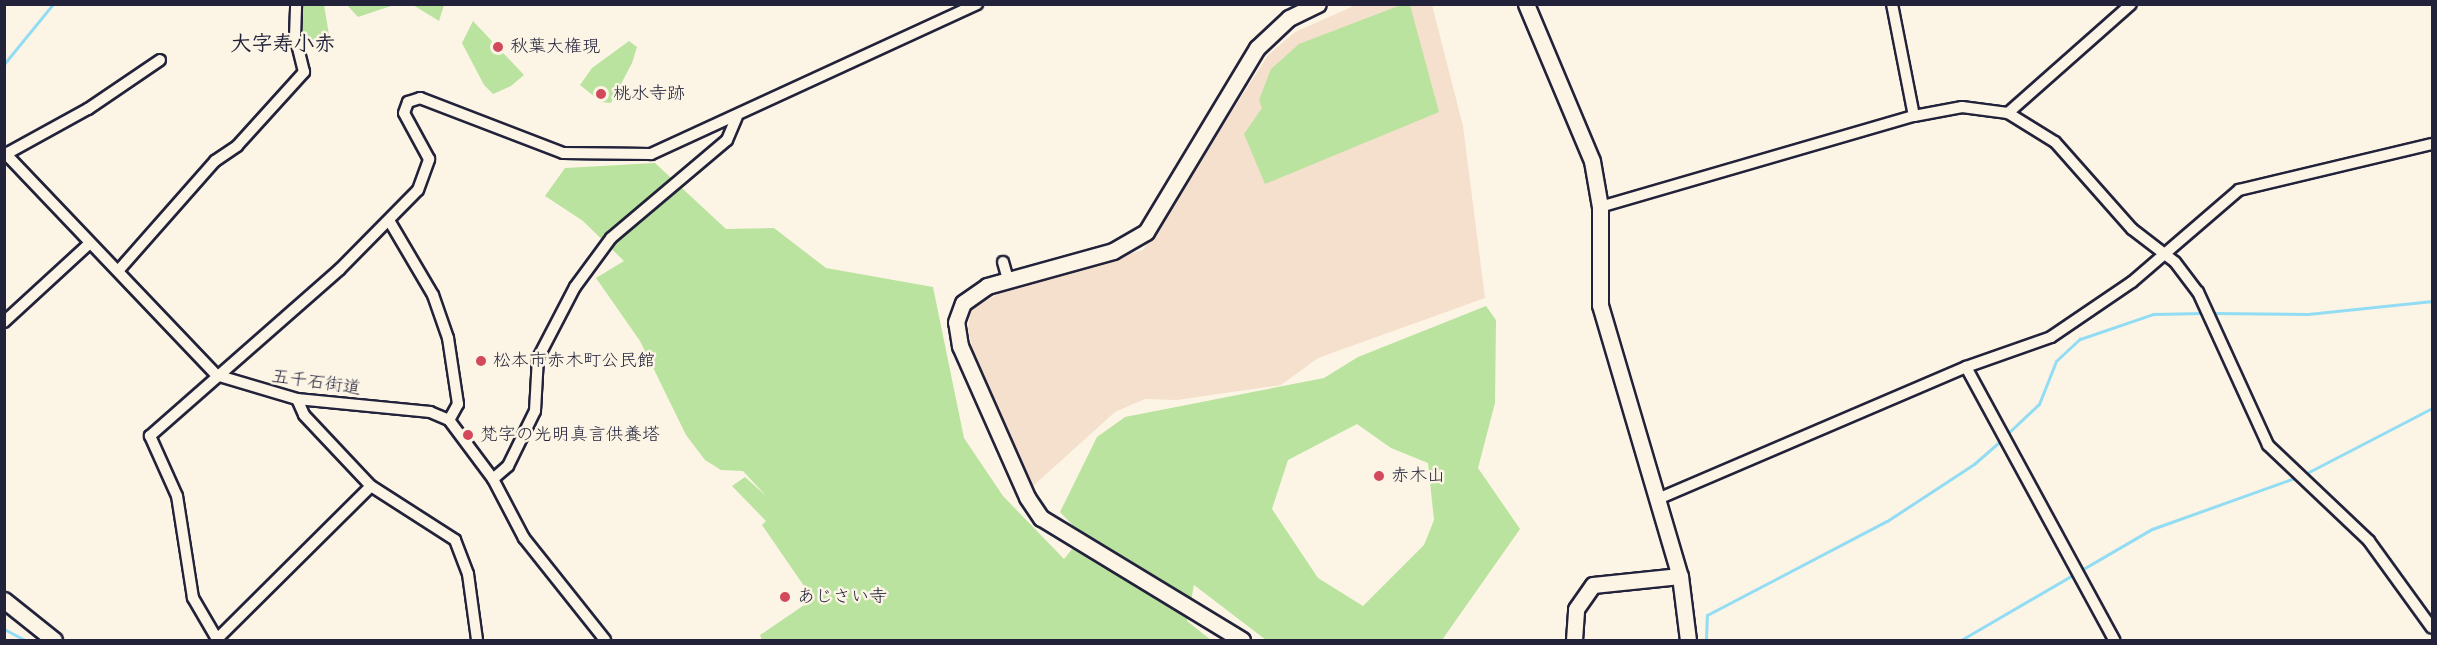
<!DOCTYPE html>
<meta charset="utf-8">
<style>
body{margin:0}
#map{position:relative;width:2437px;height:645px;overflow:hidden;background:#fcf5e5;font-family:"Balsamiq Sans","Klee One",sans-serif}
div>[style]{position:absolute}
.built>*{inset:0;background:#f4e0cc}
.green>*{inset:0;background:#bae39f}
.stream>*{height:3px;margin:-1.5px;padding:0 1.5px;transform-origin:1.5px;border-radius:1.5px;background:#92dcf4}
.roads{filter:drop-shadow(2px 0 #22223b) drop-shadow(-2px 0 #22223b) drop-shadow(0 2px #22223b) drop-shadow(0 -2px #22223b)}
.street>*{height:10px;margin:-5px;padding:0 5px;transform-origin:5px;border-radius:5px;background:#fcf5e5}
.secondary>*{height:15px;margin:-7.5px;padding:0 7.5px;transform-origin:7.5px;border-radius:7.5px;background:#fcf5e5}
.dots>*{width:16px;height:16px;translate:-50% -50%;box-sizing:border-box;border:3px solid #fcf5e5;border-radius:50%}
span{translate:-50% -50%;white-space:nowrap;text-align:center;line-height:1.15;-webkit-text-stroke:5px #fcf5e5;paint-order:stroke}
.poi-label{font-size:18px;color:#22223b}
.left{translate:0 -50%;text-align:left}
.street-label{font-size:18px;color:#22223b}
.quarter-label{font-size:21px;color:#22223b;font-weight:700}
.frame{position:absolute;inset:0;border:6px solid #22223b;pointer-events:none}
</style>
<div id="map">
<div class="built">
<div style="clip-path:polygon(1356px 5px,1432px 5px,1463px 126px,1485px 298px,1318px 358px,1281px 385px,1177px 400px,1145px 399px,1115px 412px,1032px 487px,976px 363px,968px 329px,971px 309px,1009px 288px,1143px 250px,1268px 55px,1295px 32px)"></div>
</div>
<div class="green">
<div style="clip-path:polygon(302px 5px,324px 5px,329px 35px,310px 43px,300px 30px)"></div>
<div style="clip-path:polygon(347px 5px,347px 4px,394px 5px,358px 17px)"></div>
<div style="clip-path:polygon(413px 5px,444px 5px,439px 21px)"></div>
<div style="clip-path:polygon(1401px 5px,1410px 5px,1439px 112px,1265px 184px,1244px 134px,1262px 108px,1259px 100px,1271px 69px,1299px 44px)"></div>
<div style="clip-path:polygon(473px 21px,524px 75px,511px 86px,493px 94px,484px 85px,462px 43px)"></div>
<div style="clip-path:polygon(629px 41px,637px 47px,632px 63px,611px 103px,601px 102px,580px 85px,592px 68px)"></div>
<div style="clip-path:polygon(evenodd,655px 163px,726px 229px,774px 228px,826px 268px,933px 287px,964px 438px,1003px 496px,1064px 559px,1083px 536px,1060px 512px,1097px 437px,1125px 417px,1324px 378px,1358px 357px,1486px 306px,1496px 320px,1495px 403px,1478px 468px,1520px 529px,1442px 640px,1266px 640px,1194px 585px,1187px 621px,1211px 640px,762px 640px,760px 635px,813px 599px,762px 525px,766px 521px,732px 486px,745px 477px,766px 496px,743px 471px,721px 470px,705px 460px,686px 435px,640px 341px,596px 278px,624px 261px,583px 221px,545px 196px,565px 168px,655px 163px,1357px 424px,1391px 448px,1428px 463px,1434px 520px,1424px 545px,1363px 606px,1318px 578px,1272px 509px,1288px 460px,1357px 424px)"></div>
</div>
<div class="stream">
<div style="left:4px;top:64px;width:77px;rotate:-50.8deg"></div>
<div style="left:2210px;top:313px;width:98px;rotate:0.6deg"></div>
<div style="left:2308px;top:314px;width:125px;rotate:-6deg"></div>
<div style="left:2006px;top:435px;width:45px;rotate:-43.2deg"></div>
<div style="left:2039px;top:404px;width:46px;rotate:-68.4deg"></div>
<div style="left:2056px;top:361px;width:33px;rotate:-43deg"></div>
<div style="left:2080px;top:339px;width:77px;rotate:-18.9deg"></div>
<div style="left:2153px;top:314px;width:51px;rotate:-1.1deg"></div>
<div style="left:2303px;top:475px;width:145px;rotate:-27.4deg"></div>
<div style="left:4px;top:629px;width:24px;rotate:28deg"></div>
<div style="left:1706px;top:640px;width:25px;rotate:-88deg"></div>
<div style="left:1707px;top:615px;width:203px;rotate:-27.6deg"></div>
<div style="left:1887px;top:521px;width:104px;rotate:-33.2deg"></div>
<div style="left:1974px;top:464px;width:37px;rotate:-41deg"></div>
<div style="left:1961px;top:640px;width:221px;rotate:-30.2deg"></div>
<div style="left:2152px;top:529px;width:154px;rotate:-19.7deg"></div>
</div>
<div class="roads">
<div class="street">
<div style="left:1892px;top:4px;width:114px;rotate:78.9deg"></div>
<div style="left:2008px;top:113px;width:164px;rotate:-41.5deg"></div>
<div style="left:4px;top:152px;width:308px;rotate:46.4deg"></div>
<div style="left:216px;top:375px;width:84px;rotate:16.5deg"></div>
<div style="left:297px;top:399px;width:134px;rotate:5.6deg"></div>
<div style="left:430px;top:412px;width:21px;rotate:23deg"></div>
<div style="left:449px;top:420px;width:74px;rotate:53.3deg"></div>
<div style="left:493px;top:479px;width:67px;rotate:62.3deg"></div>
<div style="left:524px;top:538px;width:130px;rotate:51.5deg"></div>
<div style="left:6px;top:154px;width:94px;rotate:-28.8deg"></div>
<div style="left:88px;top:109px;width:87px;rotate:-34.2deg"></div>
<div style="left:1600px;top:207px;width:327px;rotate:-16.2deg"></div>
<div style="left:1914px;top:116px;width:49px;rotate:-10.6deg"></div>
<div style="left:1962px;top:107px;width:46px;rotate:7.4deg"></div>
<div style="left:2008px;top:113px;width:55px;rotate:31.7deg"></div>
<div style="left:2055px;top:142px;width:116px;rotate:48.5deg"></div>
<div style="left:2132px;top:229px;width:54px;rotate:37.5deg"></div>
<div style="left:2175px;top:262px;width:38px;rotate:53deg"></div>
<div style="left:2198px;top:292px;width:168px;rotate:65.4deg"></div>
<div style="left:2268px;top:445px;width:139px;rotate:43.5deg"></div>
<div style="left:2369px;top:541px;width:107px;rotate:54.1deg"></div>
<div style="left:390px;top:222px;width:85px;rotate:59.5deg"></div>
<div style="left:433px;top:295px;width:46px;rotate:70.8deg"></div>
<div style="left:448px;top:338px;width:67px;rotate:81.4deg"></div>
<div style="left:458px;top:404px;width:18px;rotate:119deg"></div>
<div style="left:1003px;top:262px;width:18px;rotate:74deg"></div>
<div style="left:118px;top:271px;width:147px;rotate:-48.6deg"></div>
<div style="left:215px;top:161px;width:27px;rotate:-34deg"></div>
<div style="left:237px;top:146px;width:100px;rotate:-47.8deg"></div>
<div style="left:304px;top:72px;width:36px;rotate:-104deg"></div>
<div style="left:295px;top:37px;width:33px;rotate:-88deg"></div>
<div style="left:4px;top:322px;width:117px;rotate:-42.6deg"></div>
<div style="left:1966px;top:367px;width:311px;rotate:61.5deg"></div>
<div style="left:297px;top:399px;width:17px;rotate:66deg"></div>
<div style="left:304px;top:415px;width:98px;rotate:46.7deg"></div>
<div style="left:371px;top:486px;width:100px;rotate:32.7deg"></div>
<div style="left:455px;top:540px;width:36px;rotate:69deg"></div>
<div style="left:468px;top:574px;width:67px;rotate:82.2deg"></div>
<div style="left:493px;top:479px;width:20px;rotate:-41deg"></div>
<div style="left:508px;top:466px;width:61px;rotate:-63.9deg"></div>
<div style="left:535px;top:411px;width:53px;rotate:-86.8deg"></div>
<div style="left:538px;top:358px;width:80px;rotate:-62.5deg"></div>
<div style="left:575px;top:287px;width:61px;rotate:-53.7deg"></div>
<div style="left:611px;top:238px;width:152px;rotate:-40.2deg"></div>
<div style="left:727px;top:140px;width:25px;rotate:-67deg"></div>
<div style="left:1658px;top:499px;width:335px;rotate:-23.2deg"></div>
<div style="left:1966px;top:367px;width:90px;rotate:-19.4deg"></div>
<div style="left:2051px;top:337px;width:98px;rotate:-34.2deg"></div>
<div style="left:2132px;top:282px;width:141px;rotate:-40.7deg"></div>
<div style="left:2239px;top:190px;width:198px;rotate:-13.4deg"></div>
<div style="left:217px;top:639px;width:48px;rotate:-120.3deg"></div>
<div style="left:193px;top:598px;width:103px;rotate:-98.9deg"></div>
<div style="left:177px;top:496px;width:66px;rotate:-114.2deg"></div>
<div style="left:150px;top:436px;width:252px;rotate:-41.3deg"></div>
<div style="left:339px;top:270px;width:112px;rotate:-45.4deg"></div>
<div style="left:418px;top:190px;width:33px;rotate:-70deg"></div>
<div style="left:429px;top:159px;width:52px;rotate:-118.5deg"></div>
<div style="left:404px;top:113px;width:12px;rotate:-70deg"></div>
<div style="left:408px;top:102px;width:13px;rotate:-18deg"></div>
<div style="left:420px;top:98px;width:153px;rotate:21deg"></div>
<div style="left:563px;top:153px;width:88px;rotate:0.7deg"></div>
<div style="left:651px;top:154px;width:359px;rotate:-24.7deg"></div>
<div style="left:216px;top:640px;width:218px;rotate:-44.8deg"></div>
</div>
<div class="secondary">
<div style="left:1526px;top:4px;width:170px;rotate:67.2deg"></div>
<div style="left:1592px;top:161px;width:47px;rotate:80.1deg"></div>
<div style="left:1600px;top:207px;width:98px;rotate:90deg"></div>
<div style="left:1600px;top:305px;width:283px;rotate:73.6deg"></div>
<div style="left:1680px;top:576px;width:64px;rotate:82.9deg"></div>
<div style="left:4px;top:600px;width:64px;rotate:38.7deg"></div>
<div style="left:1242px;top:640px;width:235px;rotate:-148.7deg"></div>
<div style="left:1041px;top:518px;width:25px;rotate:-124deg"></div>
<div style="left:1027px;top:497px;width:165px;rotate:-113.9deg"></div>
<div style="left:960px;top:346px;width:24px;rotate:-99deg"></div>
<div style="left:956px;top:322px;width:20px;rotate:-70deg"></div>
<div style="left:963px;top:303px;width:29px;rotate:-35deg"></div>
<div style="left:987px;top:286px;width:131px;rotate:-15.5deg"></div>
<div style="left:1113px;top:251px;width:38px;rotate:-30deg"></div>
<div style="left:1146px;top:232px;width:215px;rotate:-58.9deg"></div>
<div style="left:1257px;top:48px;width:44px;rotate:-43.2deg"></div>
<div style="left:1289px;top:18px;width:32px;rotate:-26deg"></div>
<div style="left:1574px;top:640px;width:31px;rotate:-86deg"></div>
<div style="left:1576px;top:609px;width:29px;rotate:-55deg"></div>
<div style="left:1593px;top:585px;width:87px;rotate:-5.9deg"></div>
</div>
</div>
<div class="dots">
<div style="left:498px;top:47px;background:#d1495b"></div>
<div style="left:601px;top:94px;background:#d1495b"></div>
<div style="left:481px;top:361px;background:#d1495b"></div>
<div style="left:468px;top:435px;background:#d1495b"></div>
<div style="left:1379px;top:476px;background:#d1495b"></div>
<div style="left:785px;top:597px;background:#d1495b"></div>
</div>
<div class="poi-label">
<span class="left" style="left:510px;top:47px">秋葉大権現</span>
<span class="left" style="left:613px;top:94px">桃水寺跡</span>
<span class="left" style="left:493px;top:361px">松本市赤木町公民館</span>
<span class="left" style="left:480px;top:435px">梵字の光明真言供養塔</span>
<span class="left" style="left:1391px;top:476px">赤木山</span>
<span class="left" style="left:797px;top:597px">あじさい寺</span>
</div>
<div class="street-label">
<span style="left:316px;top:383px;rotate:8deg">五千石街道</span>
</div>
<div class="quarter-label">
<span style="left:283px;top:44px">大字寿小赤</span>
</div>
<div class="frame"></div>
</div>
